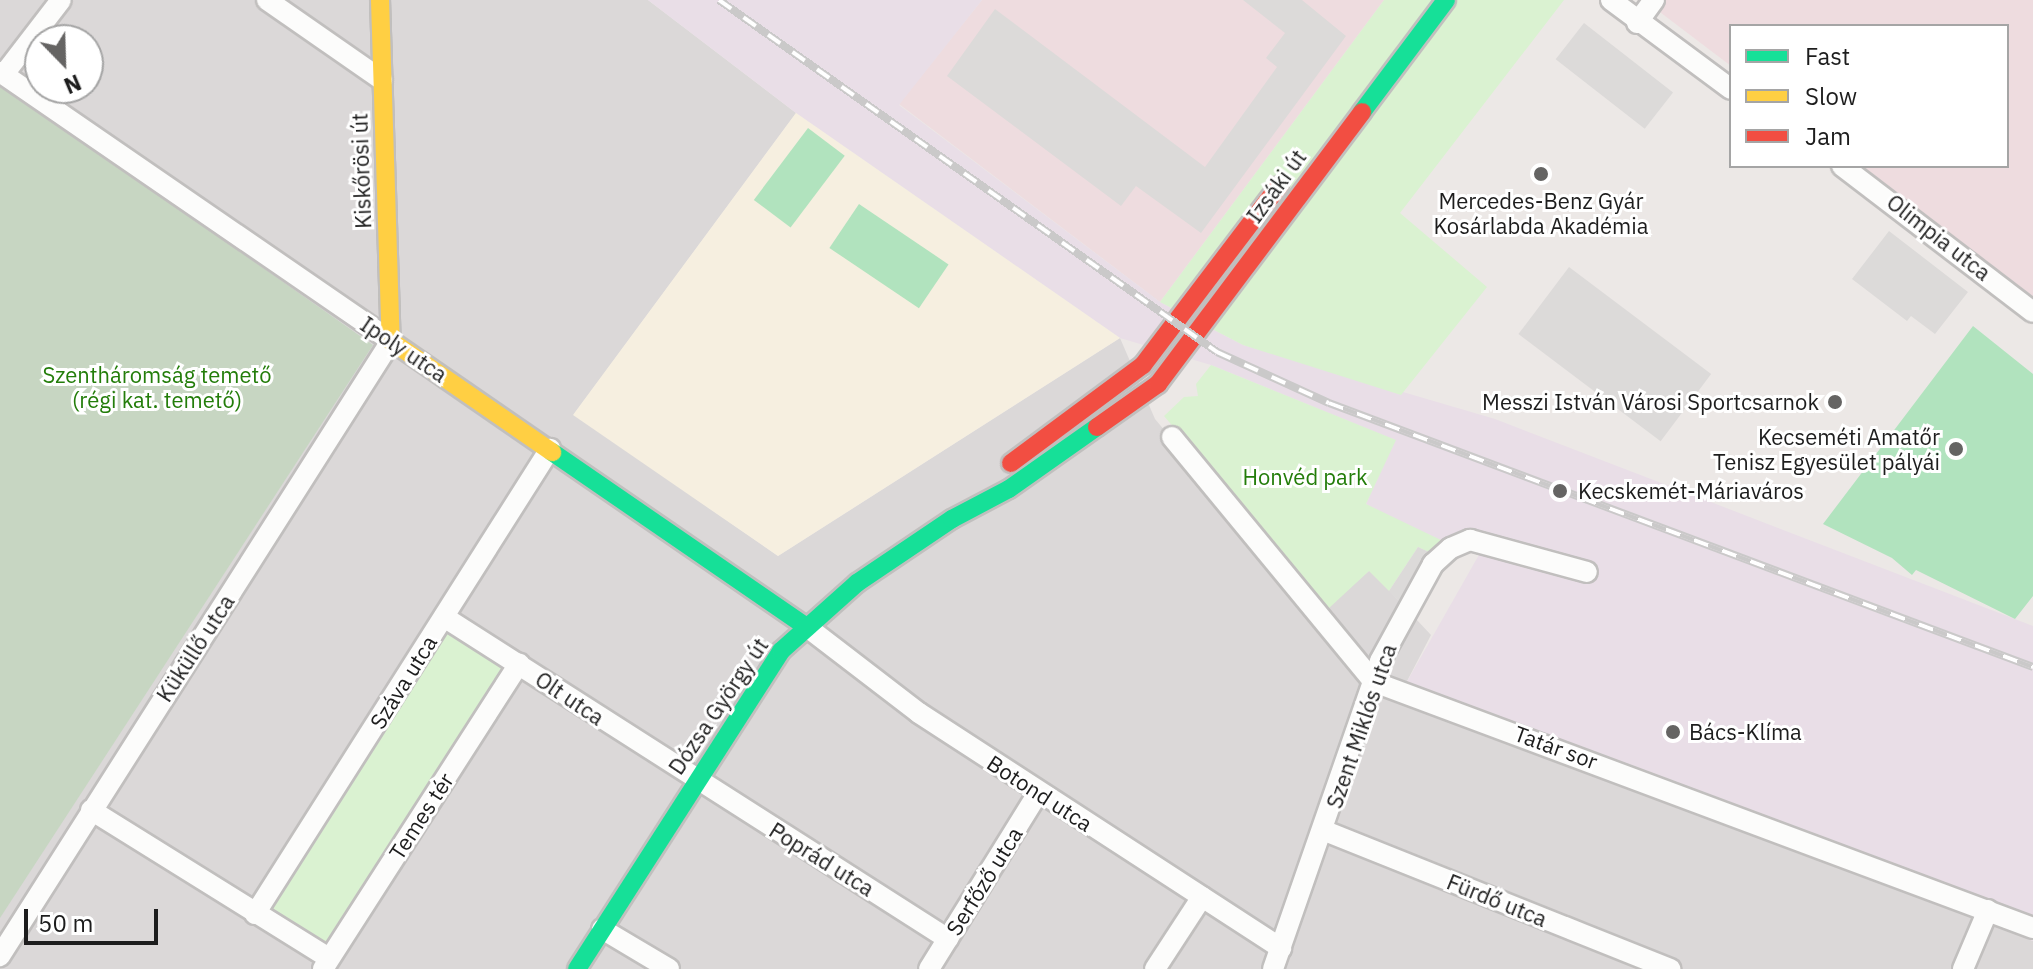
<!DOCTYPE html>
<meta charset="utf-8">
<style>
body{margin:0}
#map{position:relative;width:2033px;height:969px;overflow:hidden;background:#ece8e6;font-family:"IBM Plex Sans",sans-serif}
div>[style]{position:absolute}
.residential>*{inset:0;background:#dbd8d8}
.commercial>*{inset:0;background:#eedcdf}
.industrial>*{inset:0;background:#e9dee7}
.education>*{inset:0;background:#f6efe0}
.cemetery>*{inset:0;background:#c7d6c2}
.park>*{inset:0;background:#daf2d1;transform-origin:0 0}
.pitch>*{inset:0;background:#b1e3be;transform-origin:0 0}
.parking>*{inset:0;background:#dcdad9;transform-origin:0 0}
.roads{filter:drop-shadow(2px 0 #c1bfbe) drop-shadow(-2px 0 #c1bfbe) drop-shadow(0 2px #c1bfbe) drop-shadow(0 -2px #c1bfbe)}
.street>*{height:20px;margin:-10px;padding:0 10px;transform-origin:10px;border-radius:10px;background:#fcfcfb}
.fast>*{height:18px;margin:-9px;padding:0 9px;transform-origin:9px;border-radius:9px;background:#16e098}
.slow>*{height:18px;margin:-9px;padding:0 9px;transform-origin:9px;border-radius:9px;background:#ffcf43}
.jam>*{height:18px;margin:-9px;padding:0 9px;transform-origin:9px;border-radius:9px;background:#f24e42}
.rail>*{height:8px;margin-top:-4px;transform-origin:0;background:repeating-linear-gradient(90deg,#fff 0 15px,#cac9c9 0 30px);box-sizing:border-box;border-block:2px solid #cac9c9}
.dots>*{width:22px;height:22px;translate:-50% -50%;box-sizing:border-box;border:4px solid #fff;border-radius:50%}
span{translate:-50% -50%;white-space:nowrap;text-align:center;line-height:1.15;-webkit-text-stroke:6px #fff;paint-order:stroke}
.street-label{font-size:22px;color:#1d1d1d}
.poi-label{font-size:22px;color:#1d1d1d}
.right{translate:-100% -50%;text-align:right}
.left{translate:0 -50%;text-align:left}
.park-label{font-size:22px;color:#237d0a}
.legend{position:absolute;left:1729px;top:24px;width:280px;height:144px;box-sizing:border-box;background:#fff;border:2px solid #a5a5a5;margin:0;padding:10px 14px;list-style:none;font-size:24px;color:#1d1d1d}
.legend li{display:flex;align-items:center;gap:16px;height:40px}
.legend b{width:40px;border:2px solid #a5a5a5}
.north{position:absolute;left:24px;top:24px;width:80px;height:80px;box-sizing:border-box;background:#fff;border:2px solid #a5a5a5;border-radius:50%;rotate:157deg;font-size:22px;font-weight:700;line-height:32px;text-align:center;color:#1d1d1d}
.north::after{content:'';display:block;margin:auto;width:28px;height:36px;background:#656463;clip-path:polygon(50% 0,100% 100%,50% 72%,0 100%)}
.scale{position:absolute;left:24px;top:909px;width:134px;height:36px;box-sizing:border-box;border:4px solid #1d1d1d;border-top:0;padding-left:10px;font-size:24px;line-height:28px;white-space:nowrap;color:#1d1d1d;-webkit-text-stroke:6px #fff;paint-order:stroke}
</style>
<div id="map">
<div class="residential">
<div style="clip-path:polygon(evenodd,0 0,648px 0,796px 113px,574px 414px,778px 556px,1120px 338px,1155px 419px,1319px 615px,1370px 570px,1431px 635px,1405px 685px,2033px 941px,2033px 969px,0 969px,0 0,40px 40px,88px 40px,88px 88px,40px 88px,40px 40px)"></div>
</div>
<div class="commercial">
<div style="clip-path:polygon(982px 0,1384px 0,1160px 302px,899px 104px)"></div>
<div style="clip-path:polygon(1644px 0,2033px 0,2033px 299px,1861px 166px,2007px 166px,2007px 26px,1731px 26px,1731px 66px)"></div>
</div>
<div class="industrial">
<div style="clip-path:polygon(648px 0,982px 0,899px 105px,1160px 302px,1243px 345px,1495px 419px,2033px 626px,2033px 941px,1405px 685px,1480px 553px,1430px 537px,1366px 504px,1395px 440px,1211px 365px,1120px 338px,796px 113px)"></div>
</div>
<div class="education">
<div style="clip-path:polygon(796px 113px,1120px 338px,778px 556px,573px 415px)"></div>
</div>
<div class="cemetery">
<div style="clip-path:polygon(0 83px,373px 345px,0 918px)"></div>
</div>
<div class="park">
<div style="clip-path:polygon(1384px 0,1564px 0,1400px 213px,1487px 287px,1401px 395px,1243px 345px,1160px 302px)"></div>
<div style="clip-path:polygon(1211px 365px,1396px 440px,1366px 504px,1443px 541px,1433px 554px,1418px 547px,1389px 591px,1369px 571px,1328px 609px,1164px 416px,1184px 397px,1198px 396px,1196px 384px)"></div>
<div style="left:445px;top:630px;width:70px;height:333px;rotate:32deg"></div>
</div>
<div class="pitch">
<div style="left:808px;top:128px;width:46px;height:90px;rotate:37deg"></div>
<div style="left:859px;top:204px;width:108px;height:53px;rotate:34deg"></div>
<div style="clip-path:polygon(1973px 326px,2033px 374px,2033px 596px,2015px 619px,1916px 570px,1912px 575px,1892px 558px,1823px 524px)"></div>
</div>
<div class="parking">
<div style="clip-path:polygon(1243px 0,1302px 0,1346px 36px,1201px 233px,1136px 186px,1121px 206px,947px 76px,995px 9px,1205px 167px,1277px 67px,1266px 58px,1285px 33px)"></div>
<div style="left:1584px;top:23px;width:113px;height:46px;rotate:38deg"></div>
<div style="clip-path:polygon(1889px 231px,1968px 292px,1935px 334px,1911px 316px,1907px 321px,1852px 279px)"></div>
<div style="left:1569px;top:267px;width:178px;height:84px;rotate:37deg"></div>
<div style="clip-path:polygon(1418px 547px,1433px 554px,1400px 602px,1389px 591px)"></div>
</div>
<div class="roads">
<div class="street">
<div style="left:267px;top:0;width:140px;rotate:34.8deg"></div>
<div style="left:1611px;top:0;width:149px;rotate:36.6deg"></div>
<div style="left:1637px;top:23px;width:29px;rotate:-54deg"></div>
<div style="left:0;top:72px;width:475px;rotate:34.5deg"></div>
<div style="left:391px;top:341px;width:729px;rotate:122.45deg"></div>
<div style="left:4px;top:74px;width:93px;rotate:-52.4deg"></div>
<div style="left:1842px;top:166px;width:240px;rotate:37.4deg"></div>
<div style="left:1172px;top:437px;width:318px;rotate:50.5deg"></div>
<div style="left:1374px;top:682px;width:703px;rotate:20.47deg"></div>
<div style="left:444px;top:617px;width:598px;rotate:32.57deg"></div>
<div style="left:807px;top:627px;width:141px;rotate:37.5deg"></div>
<div style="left:919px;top:713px;width:432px;rotate:33deg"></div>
<div style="left:91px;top:810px;width:280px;rotate:31.9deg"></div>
<div style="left:1325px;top:831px;width:372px;rotate:21.8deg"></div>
<div style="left:255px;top:914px;width:551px;rotate:-57.61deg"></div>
<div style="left:602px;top:929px;width:78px;rotate:30.8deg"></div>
<div style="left:323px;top:969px;width:363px;rotate:-57.3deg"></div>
<div style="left:929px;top:969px;width:207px;rotate:-58.2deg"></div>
<div style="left:1155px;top:969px;width:86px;rotate:-56.9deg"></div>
<div style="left:1273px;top:969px;width:326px;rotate:-70.8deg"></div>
<div style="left:1380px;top:661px;width:111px;rotate:-61.3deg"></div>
<div style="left:1433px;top:564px;width:24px;rotate:-42deg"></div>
<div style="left:1451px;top:548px;width:21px;rotate:-23deg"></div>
<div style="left:1470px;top:540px;width:121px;rotate:15.3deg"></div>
<div style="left:1963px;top:969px;width:64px;rotate:-67deg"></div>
</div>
<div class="fast">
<div style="left:1362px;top:112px;width:140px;rotate:-53.1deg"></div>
<div style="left:552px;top:452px;width:309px;rotate:34.5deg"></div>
<div style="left:577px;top:969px;width:378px;rotate:-57.3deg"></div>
<div style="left:781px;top:651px;width:102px;rotate:-41.8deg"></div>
<div style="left:857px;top:583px;width:115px;rotate:-34deg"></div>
<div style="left:952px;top:519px;width:64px;rotate:-27.8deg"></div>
<div style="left:1009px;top:489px;width:108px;rotate:-35.2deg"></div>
</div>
<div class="slow">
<div style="left:380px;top:0;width:341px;rotate:88.2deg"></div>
<div style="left:391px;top:341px;width:196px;rotate:34.6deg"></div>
</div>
<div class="jam">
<div style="left:1097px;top:427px;width:75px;rotate:-35.2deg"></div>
<div style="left:1158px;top:384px;width:340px;rotate:-53.1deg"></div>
<div style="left:1011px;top:463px;width:164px;rotate:-36.6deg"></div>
<div style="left:1143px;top:365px;width:225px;rotate:-52.8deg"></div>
</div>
</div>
<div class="rail">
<div style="left:719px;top:0;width:610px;rotate:35.25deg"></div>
<div style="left:1217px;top:352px;width:123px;rotate:24.5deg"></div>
<div style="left:1329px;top:403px;width:752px;rotate:20.56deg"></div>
</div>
<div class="dots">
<div style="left:1541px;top:174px;background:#656463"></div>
<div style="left:1835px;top:402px;background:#656463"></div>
<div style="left:1956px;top:449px;background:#656463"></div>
<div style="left:1560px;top:491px;background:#656463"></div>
<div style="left:1673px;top:732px;background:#656463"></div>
</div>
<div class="street-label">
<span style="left:361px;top:171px;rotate:-92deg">Kiskőrösi út</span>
<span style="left:1276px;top:186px;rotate:-54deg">Izsáki út</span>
<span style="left:1939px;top:237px;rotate:38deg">Olimpia utca</span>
<span style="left:404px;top:349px;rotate:34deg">Ipoly utca</span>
<span style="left:195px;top:648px;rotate:-57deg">Küküllő utca</span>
<span style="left:403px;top:682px;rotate:-58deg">Száva utca</span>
<span style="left:570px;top:698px;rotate:34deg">Olt utca</span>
<span style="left:718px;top:706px;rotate:-56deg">Dózsa György út</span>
<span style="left:1361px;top:726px;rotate:-71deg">Szent Miklós utca</span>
<span style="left:1556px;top:747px;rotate:20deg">Tatár sor</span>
<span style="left:1040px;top:793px;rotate:33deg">Botond utca</span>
<span style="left:421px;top:816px;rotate:-57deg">Temes tér</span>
<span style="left:822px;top:859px;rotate:32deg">Poprád utca</span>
<span style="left:984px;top:881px;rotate:-58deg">Serfőző utca</span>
<span style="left:1497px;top:900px;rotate:22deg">Fürdő utca</span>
</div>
<div class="poi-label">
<span style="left:1541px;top:213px">Mercedes-Benz Gyár<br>Kosárlabda Akadémia</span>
<span class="right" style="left:1819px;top:402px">Messzi István Városi Sportcsarnok</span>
<span class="right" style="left:1940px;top:449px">Kecseméti Amatőr<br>Tenisz Egyesület pályái</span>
<span class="left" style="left:1578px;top:491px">Kecskemét-Máriaváros</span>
<span class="left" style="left:1689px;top:732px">Bács-Klíma</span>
</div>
<div class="park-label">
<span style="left:157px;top:387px">Szentháromság temető<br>(régi kat. temető)</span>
<span style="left:1305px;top:477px">Honvéd park</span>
</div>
<ul class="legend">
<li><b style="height:10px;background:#16e098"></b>Fast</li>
<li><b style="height:10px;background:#ffcf43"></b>Slow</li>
<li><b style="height:10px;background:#f24e42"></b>Jam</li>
</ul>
<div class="north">N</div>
<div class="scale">50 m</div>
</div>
